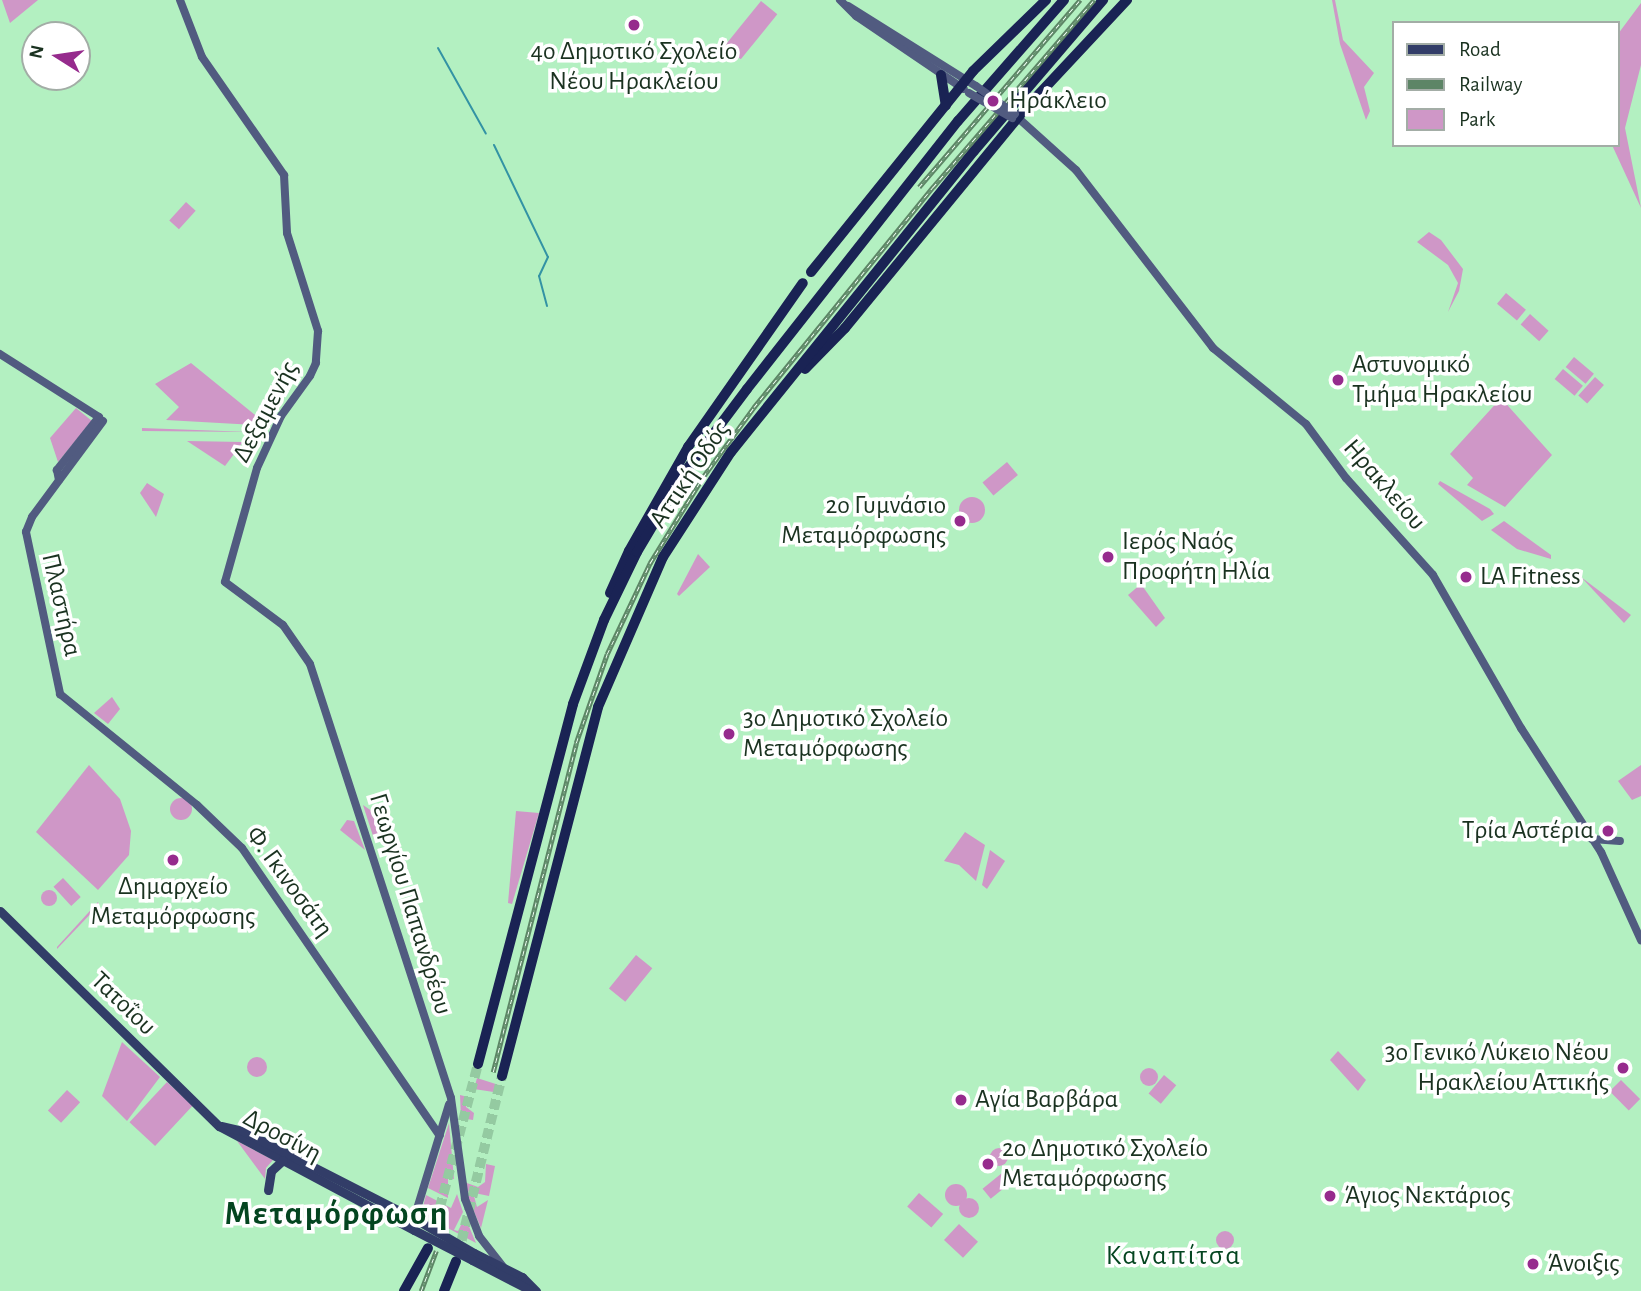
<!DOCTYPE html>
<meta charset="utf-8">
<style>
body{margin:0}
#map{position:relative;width:1641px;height:1291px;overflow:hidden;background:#b3f0c1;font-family:"Alegreya Sans",sans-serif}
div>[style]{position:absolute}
.green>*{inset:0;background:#cf97c7;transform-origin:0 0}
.round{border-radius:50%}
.stream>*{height:2px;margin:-1px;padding:0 1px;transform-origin:1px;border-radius:1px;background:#3393a4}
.motorway-tunnel>*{height:10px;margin-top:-5px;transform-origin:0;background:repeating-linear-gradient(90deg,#94caa1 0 10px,transparent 0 15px)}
.secondary>*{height:8px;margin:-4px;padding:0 4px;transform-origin:4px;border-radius:4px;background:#515b80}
.primary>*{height:9px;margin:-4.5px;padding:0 4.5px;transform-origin:4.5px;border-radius:4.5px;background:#323d68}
.motorway>*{height:10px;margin:-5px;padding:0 5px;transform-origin:5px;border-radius:5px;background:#1a2354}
.rail>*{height:4.5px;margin-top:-2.25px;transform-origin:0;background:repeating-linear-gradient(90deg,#fff 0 5px,#5d8566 0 10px);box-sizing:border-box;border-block:2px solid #5d8566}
.secondary-bridge>*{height:8px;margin:-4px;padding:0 4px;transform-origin:4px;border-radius:4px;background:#515b80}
.primary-bridge>*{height:9px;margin:-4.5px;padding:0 4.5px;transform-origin:4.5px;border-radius:4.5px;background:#323d68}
.dots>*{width:19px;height:19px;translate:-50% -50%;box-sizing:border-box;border:4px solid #fff;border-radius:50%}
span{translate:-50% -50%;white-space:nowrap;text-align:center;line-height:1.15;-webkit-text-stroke:7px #fff;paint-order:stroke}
.poi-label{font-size:26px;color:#1a3220}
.left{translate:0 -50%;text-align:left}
.right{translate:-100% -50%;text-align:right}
.street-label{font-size:26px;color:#1a3220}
.neighbourhood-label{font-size:28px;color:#044520;letter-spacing:2px}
.district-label{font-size:33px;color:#044520;font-weight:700;letter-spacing:2px}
.legend{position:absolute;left:1392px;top:21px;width:228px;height:126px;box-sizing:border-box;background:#fff;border:2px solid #a3ada6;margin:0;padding:9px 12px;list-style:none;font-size:21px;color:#1a3220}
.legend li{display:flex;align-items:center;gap:14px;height:35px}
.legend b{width:35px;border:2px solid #a3ada6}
.north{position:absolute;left:21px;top:21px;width:70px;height:70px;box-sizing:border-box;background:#fff;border:2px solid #a3ada6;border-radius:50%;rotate:282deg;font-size:19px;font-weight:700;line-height:28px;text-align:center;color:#1a3220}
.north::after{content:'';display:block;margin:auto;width:24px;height:32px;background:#962b8d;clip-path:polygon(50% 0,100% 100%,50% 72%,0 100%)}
</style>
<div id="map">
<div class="green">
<div style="clip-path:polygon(2px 0,38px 0,10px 23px)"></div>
<div style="clip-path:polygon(1332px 0,1335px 0,1343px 40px,1374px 73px,1364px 87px,1370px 111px,1366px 120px,1340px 44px)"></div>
<div style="left:761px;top:1px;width:21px;height:58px;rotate:39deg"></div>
<div style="clip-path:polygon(1641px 3px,1641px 65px,1625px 128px,1641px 208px,1612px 145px,1618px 145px,1618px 34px)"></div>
<div style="left:186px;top:202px;width:13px;height:25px;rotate:42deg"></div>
<div style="clip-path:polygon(1429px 232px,1441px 240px,1463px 269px,1459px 291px,1448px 312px,1458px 283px,1448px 265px,1417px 242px)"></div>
<div style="left:1506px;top:293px;width:26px;height:14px;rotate:40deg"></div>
<div style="left:1530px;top:314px;width:25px;height:14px;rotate:42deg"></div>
<div style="left:1574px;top:357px;width:26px;height:13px;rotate:40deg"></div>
<div style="clip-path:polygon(191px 363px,260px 419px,255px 425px,166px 420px,179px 407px,155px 384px)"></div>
<div style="left:1563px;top:369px;width:26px;height:13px;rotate:40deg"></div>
<div style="left:1595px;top:377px;width:12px;height:25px;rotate:42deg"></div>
<div style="clip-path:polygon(1501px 398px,1552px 455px,1505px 507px,1467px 485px,1473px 478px,1450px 454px)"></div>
<div style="clip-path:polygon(76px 408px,92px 421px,58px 462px,50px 438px)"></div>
<div style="clip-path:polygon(142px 428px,251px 432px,142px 431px)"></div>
<div style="clip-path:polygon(187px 441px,243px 442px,225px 466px)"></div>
<div style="left:1007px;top:462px;width:17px;height:32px;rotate:50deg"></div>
<div style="clip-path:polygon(1440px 481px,1490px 509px,1494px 514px,1482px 521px,1438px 484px)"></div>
<div style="clip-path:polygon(147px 483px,164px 494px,156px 517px,140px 493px)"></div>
<div class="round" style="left:959px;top:497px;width:26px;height:26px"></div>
<div style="clip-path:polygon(1504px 521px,1551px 555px,1551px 559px,1517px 549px,1491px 530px)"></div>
<div style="clip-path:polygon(698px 554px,710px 567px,679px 596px,677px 594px)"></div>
<div style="clip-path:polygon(1581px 577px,1631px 615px,1624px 623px)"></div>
<div style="clip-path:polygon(1141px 584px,1165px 618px,1156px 627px,1128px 595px)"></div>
<div style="clip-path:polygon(112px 697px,120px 709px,108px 724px,94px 713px)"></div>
<div style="clip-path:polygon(89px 765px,120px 799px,131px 831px,129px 855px,98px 890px,36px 832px)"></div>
<div style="clip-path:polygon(1641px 765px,1641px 796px,1632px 800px,1618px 781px)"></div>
<div class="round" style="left:170px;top:798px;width:22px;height:22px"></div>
<div style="clip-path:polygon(363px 805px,388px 822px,374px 839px)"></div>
<div style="clip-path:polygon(516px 811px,539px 813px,512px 904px,508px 903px)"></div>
<div style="clip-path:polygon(347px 820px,354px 821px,365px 850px,340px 830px)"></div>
<div style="clip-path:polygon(965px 832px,985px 845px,976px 881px,959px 865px,944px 861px)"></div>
<div style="clip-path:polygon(990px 850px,1005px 861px,987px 889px,982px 885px)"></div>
<div style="left:63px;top:878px;width:26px;height:13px;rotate:47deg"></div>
<div class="round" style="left:41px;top:890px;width:16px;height:16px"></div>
<div style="clip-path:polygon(98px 902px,99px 905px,57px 949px,57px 947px)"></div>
<div style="left:636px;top:955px;width:21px;height:43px;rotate:39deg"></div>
<div style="clip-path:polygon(122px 1042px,160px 1077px,127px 1121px,102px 1096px)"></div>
<div style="clip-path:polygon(1338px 1051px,1366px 1080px,1358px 1091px,1330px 1060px)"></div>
<div class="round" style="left:247px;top:1057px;width:20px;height:20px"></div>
<div class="round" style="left:1140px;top:1068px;width:18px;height:18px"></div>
<div style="left:1164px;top:1075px;width:16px;height:24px;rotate:40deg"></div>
<div style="clip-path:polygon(477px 1078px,502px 1086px,500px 1093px,474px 1089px)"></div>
<div style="left:1621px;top:1080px;width:27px;height:16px;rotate:45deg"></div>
<div style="left:167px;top:1082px;width:35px;height:55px;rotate:43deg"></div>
<div style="left:67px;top:1090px;width:18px;height:28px;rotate:43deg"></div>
<div style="clip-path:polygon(460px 1095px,468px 1097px,466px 1107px,474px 1113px,473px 1120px,461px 1118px)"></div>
<div style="clip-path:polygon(449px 1123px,454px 1179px,448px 1178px,448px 1198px,428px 1188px)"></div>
<div style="clip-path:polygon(237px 1141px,273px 1160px,266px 1168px,265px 1179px)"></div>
<div class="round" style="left:990px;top:1148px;width:18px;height:18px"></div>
<div style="clip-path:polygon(486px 1164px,495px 1166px,489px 1196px,465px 1191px,464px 1182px,478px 1187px,485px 1182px)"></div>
<div style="left:1002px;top:1173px;width:13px;height:25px;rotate:51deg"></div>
<div class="round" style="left:945px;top:1184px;width:22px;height:22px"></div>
<div style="left:919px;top:1193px;width:32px;height:18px;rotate:41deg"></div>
<div style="clip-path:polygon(457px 1194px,463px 1212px,454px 1230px,458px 1231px,465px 1217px,476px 1243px,421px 1214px,426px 1195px,451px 1208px)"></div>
<div style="clip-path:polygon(467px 1195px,474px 1196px,477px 1207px,488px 1200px,481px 1228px)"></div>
<div class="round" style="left:959px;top:1198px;width:20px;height:20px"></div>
<div style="left:959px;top:1224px;width:26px;height:22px;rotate:43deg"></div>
<div class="round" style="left:1216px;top:1231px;width:18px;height:18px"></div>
</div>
<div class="stream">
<div style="left:438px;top:48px;width:98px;rotate:60.8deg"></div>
<div style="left:494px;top:145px;width:124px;rotate:64.3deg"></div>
<div style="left:548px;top:257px;width:21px;rotate:115deg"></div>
<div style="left:539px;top:276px;width:31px;rotate:75deg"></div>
</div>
<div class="motorway-tunnel">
<div style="left:432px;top:1237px;width:179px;rotate:-75.1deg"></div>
<div style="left:458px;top:1255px;width:184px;rotate:-76.2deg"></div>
</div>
<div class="secondary">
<div style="left:180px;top:0;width:61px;rotate:68.9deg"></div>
<div style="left:202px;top:57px;width:144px;rotate:55.2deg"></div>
<div style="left:284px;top:175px;width:58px;rotate:87deg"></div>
<div style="left:287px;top:233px;width:103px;rotate:72.4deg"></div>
<div style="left:318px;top:331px;width:32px;rotate:94deg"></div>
<div style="left:316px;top:363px;width:14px;rotate:115deg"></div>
<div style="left:310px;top:376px;width:49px;rotate:125.9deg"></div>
<div style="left:281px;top:416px;width:57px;rotate:114.8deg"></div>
<div style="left:257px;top:468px;width:118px;rotate:105.7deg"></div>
<div style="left:225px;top:582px;width:72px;rotate:36.6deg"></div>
<div style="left:283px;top:625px;width:47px;rotate:55.3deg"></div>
<div style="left:310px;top:664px;width:456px;rotate:72deg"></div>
<div style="left:451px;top:1098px;width:102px;rotate:82.1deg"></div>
<div style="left:465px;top:1199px;width:40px;rotate:69deg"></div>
<div style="left:479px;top:1236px;width:41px;rotate:52deg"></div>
<div style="left:840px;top:0;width:23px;rotate:45deg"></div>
<div style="left:856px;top:16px;width:130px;rotate:34.1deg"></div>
<div style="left:848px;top:6px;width:151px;rotate:32deg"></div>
<div style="left:1016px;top:116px;width:81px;rotate:42deg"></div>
<div style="left:1076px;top:170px;width:225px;rotate:52.4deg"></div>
<div style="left:1213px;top:348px;width:120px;rotate:39.3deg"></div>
<div style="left:1306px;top:424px;width:67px;rotate:53.5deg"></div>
<div style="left:1346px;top:478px;width:130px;rotate:48.1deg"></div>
<div style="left:1433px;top:575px;width:177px;rotate:60.1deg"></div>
<div style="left:1521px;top:728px;width:148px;rotate:57.2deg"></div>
<div style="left:1601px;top:852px;width:97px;rotate:65.6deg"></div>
<div style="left:0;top:354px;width:117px;rotate:32.5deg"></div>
<div style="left:99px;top:417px;width:68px;rotate:128.4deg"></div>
<div style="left:57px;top:470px;width:10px;rotate:79deg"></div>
<div style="left:103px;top:421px;width:119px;rotate:126.5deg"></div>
<div style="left:32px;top:517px;width:16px;rotate:112deg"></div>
<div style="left:26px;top:532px;width:166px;rotate:78.1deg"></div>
<div style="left:60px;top:694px;width:176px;rotate:39deg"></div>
<div style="left:197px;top:805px;width:62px;rotate:43.7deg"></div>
<div style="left:242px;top:848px;width:349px;rotate:55.5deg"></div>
<div style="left:1592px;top:839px;width:28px;rotate:4deg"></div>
<div style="left:413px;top:1222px;width:123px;rotate:-73deg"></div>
</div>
<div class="primary">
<div style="left:0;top:911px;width:307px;rotate:44.5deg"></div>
<div style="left:219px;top:1126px;width:221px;rotate:28.1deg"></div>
<div style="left:221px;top:1126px;width:23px;rotate:13deg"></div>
<div style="left:243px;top:1131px;width:195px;rotate:27.1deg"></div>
<div style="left:268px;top:1190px;width:19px;rotate:-81deg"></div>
<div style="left:271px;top:1171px;width:16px;rotate:-43deg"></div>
<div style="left:474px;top:1253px;width:54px;rotate:26.6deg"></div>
<div style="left:522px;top:1277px;width:20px;rotate:45deg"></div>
<div style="left:472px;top:1260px;width:68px;rotate:27.3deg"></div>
</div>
<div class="motorway">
<div style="left:941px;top:75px;width:31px;rotate:81deg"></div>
<div style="left:811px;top:272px;width:258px;rotate:-51.1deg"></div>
<div style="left:973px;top:71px;width:102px;rotate:-44.2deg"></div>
<div style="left:805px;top:369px;width:57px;rotate:-45.7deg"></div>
<div style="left:845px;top:328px;width:285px;rotate:-50.6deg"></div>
<div style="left:1026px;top:108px;width:148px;rotate:-46.9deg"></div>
<div style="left:610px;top:593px;width:46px;rotate:-65.7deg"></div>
<div style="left:629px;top:551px;width:120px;rotate:-60.4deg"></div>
<div style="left:688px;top:447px;width:200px;rotate:-55deg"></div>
<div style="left:478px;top:1064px;width:372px;rotate:-75.2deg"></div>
<div style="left:573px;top:704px;width:90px;rotate:-69.7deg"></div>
<div style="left:604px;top:620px;width:76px;rotate:-64.1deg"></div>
<div style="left:637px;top:552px;width:92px;rotate:-59.3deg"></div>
<div style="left:684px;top:473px;width:105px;rotate:-53.1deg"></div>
<div style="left:747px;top:389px;width:341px;rotate:-51.8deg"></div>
<div style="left:958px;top:121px;width:161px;rotate:-48.8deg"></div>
<div style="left:502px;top:1076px;width:381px;rotate:-75.4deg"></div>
<div style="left:598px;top:707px;width:163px;rotate:-66.6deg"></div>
<div style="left:663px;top:557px;width:125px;rotate:-57.1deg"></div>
<div style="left:731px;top:452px;width:387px;rotate:-51.1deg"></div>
<div style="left:974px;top:151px;width:199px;rotate:-49.5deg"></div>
<div style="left:404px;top:1291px;width:49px;rotate:-60.8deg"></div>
<div style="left:444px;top:1291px;width:32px;rotate:-68deg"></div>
</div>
<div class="rail">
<div style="left:919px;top:187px;width:247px;rotate:-49.3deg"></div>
<div style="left:493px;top:1072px;width:339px;rotate:-75.8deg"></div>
<div style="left:576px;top:743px;width:94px;rotate:-70.8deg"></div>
<div style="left:607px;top:654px;width:101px;rotate:-64.7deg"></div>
<div style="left:650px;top:563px;width:101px;rotate:-58.4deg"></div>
<div style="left:703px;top:477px;width:87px;rotate:-53.9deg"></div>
<div style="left:754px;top:407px;width:284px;rotate:-50.9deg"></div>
<div style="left:933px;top:187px;width:247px;rotate:-49.3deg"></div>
<div style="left:421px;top:1291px;width:43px;rotate:-69.4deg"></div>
</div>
<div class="secondary-bridge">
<div style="left:976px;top:86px;width:48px;rotate:35.7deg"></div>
<div style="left:969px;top:93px;width:50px;rotate:30.2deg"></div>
</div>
<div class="primary-bridge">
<div style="left:417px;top:1220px;width:66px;rotate:30.1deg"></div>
<div style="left:414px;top:1230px;width:65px;rotate:27.3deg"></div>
</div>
<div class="dots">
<div style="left:634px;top:25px;background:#962b8d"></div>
<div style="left:993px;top:101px;background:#962b8d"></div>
<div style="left:1338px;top:380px;background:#962b8d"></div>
<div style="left:960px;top:521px;background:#962b8d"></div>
<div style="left:1108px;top:557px;background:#962b8d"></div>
<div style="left:1466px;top:577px;background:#962b8d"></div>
<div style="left:729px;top:734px;background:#962b8d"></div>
<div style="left:1608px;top:831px;background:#962b8d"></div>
<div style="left:173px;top:860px;background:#962b8d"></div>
<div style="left:1623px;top:1068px;background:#962b8d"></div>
<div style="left:961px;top:1100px;background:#962b8d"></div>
<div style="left:988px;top:1164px;background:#962b8d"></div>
<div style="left:1330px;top:1196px;background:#962b8d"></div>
<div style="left:1533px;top:1264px;background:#962b8d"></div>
</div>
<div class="poi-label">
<span style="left:634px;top:67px">4ο Δημοτικό Σχολείο<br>Νέου Ηρακλείου</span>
<span class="left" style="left:1009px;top:101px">Ηράκλειο</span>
<span class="left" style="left:1352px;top:380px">Αστυνομικό<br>Τμήμα Ηρακλείου</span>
<span class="right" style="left:946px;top:521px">2ο Γυμνάσιο<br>Μεταμόρφωσης</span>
<span class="left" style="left:1122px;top:557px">Ιερός Ναός<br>Προφήτη Ηλία</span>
<span class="left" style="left:1480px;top:577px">LA Fitness</span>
<span class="left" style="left:743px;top:734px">3ο Δημοτικό Σχολείο<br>Μεταμόρφωσης</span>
<span class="right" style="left:1594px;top:831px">Τρία Αστέρια</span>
<span style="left:173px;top:902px">Δημαρχείο<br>Μεταμόρφωσης</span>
<span class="right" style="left:1609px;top:1068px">3ο Γενικό Λύκειο Νέου<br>Ηρακλείου Αττικής</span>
<span class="left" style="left:975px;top:1100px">Αγία Βαρβάρα</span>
<span class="left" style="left:1002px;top:1164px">2ο Δημοτικό Σχολείο<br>Μεταμόρφωσης</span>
<span class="left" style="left:1344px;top:1196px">Άγιος Νεκτάριος</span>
<span class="left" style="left:1547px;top:1264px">Άνοιξις</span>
</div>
<div class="street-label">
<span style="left:266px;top:412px;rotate:-62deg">Δεξαμενής</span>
<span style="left:690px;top:475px;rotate:-56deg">Αττική Οδός</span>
<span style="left:1384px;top:485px;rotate:49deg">Ηρακλείου</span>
<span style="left:61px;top:605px;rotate:77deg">Πλαστήρα</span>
<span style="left:289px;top:882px;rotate:54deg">Φ. Γκινοσάτη</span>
<span style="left:410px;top:904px;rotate:73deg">Γεωργίου Παπανδρέου</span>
<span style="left:123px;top:1004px;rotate:44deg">Τατοΐου</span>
<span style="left:282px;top:1136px;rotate:28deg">Δροσίνη</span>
</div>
<div class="neighbourhood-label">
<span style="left:1174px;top:1256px">Καναπίτσα</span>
</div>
<div class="district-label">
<span style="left:337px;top:1215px">Μεταμόρφωση</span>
</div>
<ul class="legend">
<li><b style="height:9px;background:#323d68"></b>Road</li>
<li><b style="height:9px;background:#5d8566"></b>Railway</li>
<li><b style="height:19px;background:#cf97c7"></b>Park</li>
</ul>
<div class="north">N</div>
</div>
